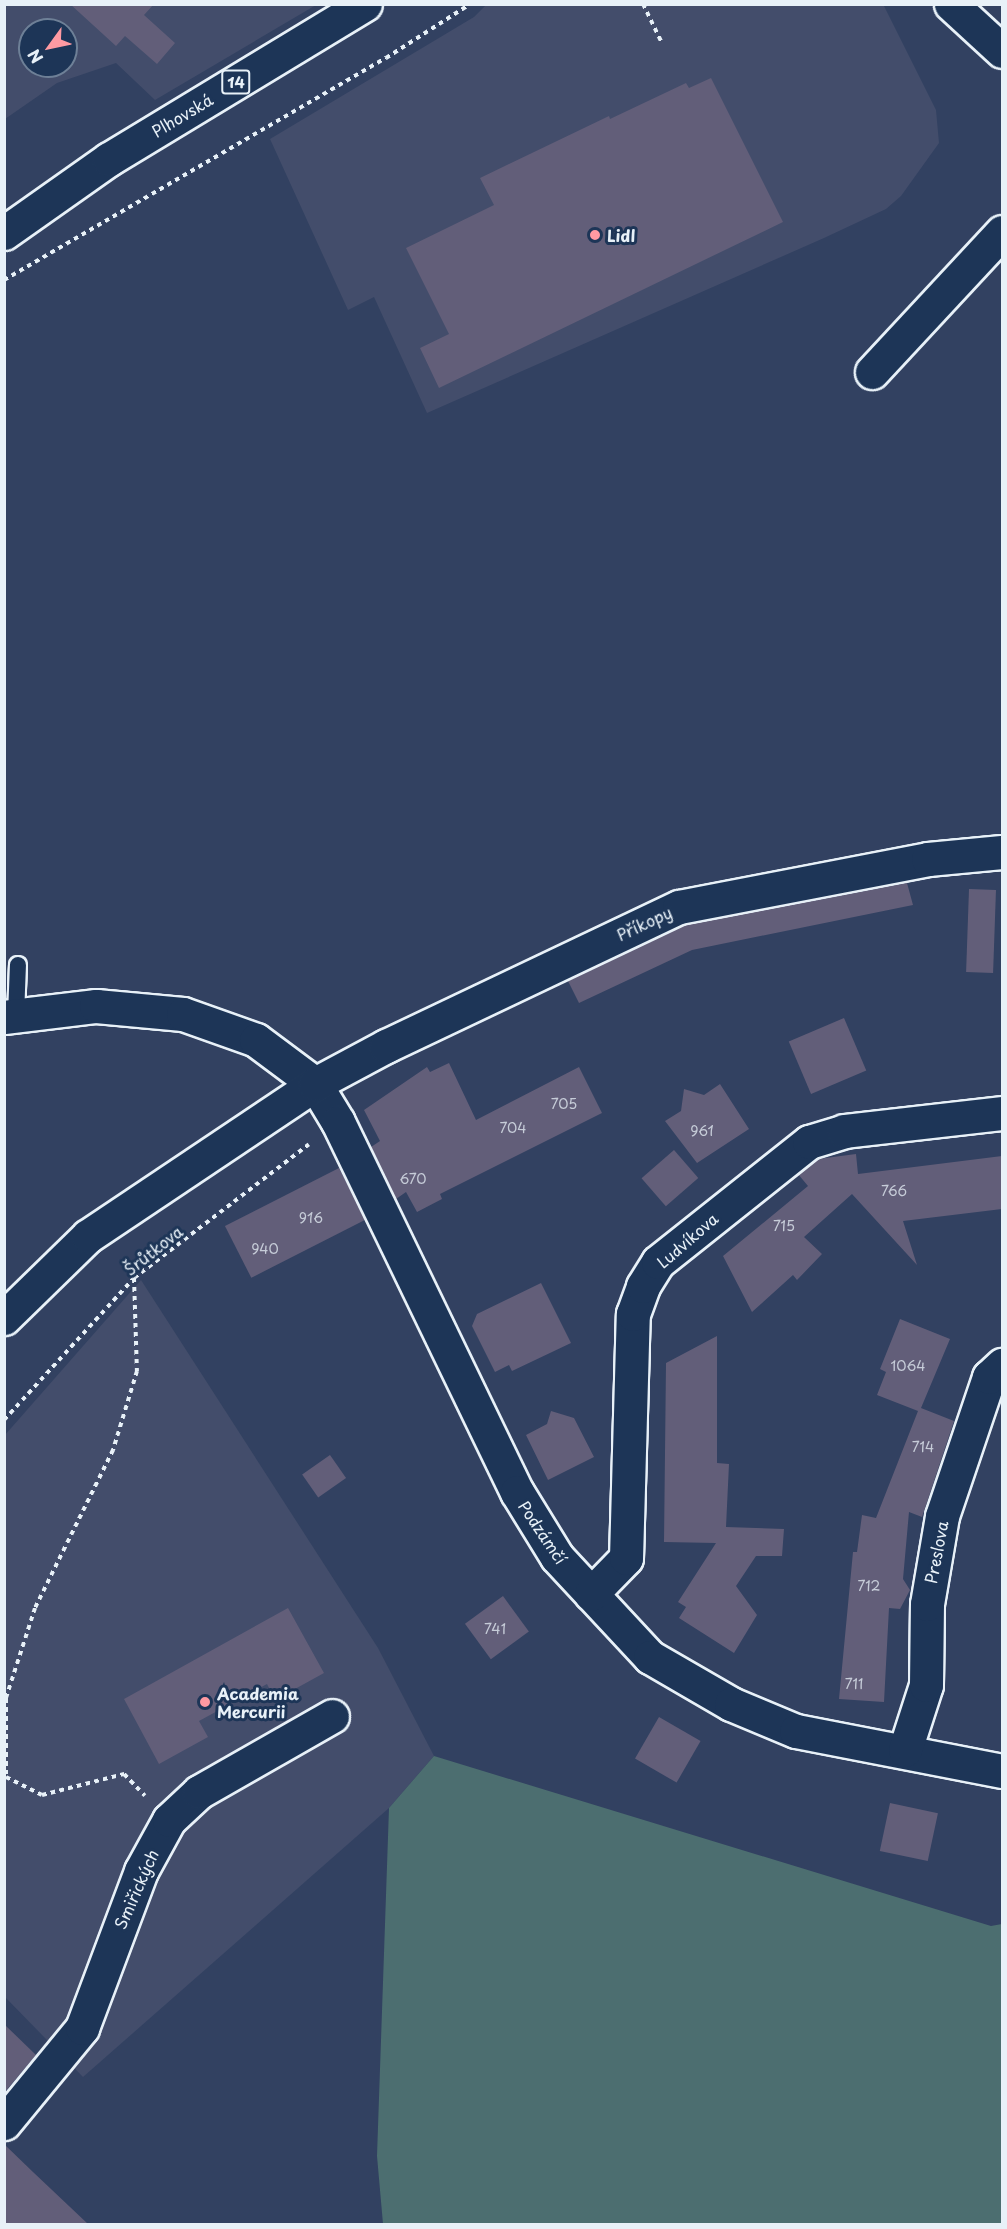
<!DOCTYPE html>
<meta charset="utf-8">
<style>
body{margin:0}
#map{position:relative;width:1007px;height:2229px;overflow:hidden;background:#324161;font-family:"Playpen Sans",sans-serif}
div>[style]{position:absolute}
.built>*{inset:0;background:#434d6b}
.green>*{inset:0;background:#4c6e70}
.building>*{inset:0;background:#625e79;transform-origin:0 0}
.path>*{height:4px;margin-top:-2px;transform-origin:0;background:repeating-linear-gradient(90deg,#e8f1f8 0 4.5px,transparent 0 9px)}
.roads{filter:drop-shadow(2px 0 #e8f1f8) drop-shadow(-2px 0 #e8f1f8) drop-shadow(0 2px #e8f1f8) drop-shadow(0 -2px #e8f1f8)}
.service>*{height:16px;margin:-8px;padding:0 8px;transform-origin:8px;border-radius:8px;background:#1d3557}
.minor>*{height:33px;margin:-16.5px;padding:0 16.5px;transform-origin:16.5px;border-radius:16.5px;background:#1d3557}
.primary>*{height:33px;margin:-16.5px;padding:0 16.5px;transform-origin:16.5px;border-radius:16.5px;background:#1d3557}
.dots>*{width:16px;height:16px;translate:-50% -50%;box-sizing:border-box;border:3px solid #1d3557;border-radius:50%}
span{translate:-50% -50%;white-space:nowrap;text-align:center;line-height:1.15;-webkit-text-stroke:6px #1d3557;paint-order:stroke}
.number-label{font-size:14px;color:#c6ccd8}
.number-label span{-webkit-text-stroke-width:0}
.shield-label span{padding:2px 4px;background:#1d3557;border:2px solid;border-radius:4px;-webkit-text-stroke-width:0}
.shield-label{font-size:15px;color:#e8f1f8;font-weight:700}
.street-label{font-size:16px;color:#e8f1f8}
.poi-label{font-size:16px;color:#e8f1f8;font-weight:700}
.left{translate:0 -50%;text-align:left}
.frame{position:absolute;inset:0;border:6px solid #e8f1f8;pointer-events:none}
.north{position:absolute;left:18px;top:18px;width:60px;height:60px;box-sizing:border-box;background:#1d3557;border:2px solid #6e8097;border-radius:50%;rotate:237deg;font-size:16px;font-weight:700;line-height:24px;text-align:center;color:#e8f1f8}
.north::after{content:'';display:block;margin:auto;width:21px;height:27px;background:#ff9aa2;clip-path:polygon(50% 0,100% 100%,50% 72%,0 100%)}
</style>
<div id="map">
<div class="built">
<div style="clip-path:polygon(883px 4px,936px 110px,939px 143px,901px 196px,886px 209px,824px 238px,427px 413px,374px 297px,348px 310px,270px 139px,474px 17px,486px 5px)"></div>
<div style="clip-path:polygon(evenodd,5px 5px,316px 5px,155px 100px,116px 63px,57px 83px,5px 119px,5px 5px,30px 30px,66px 30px,66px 66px,30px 66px,30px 30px)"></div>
<div style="clip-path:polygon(141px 1280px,378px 1648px,434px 1756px,389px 1808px,83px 2077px,5px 1997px,5px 1435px)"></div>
</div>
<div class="green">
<div style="clip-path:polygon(434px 1756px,991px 1926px,1002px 1924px,1002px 2224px,383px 2224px,377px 2156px,389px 1808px)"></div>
</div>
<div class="building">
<div style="clip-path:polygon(70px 4px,154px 4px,144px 15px,175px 43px,157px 64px,125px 36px,116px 46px)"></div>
<div style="clip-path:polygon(711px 78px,783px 222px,439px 388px,420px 348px,449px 334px,406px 248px,494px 205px,480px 178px,609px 116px,610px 119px,686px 83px,689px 88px)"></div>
<div style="clip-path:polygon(907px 883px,913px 905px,692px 950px,579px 1003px,568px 981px,685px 925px)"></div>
<div style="left:969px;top:889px;width:27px;height:83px;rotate:2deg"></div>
<div style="left:844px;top:1018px;width:57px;height:60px;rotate:67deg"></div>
<div style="clip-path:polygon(449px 1063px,476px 1120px,579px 1067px,602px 1113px,440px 1194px,442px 1199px,417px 1212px,406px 1192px,396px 1199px,371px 1147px,380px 1141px,364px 1110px,427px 1067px,430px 1072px)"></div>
<div style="clip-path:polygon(720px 1084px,749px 1129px,697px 1163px,665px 1121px,681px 1111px,684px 1089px,704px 1095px)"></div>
<div style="left:674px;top:1150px;width:37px;height:43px;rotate:49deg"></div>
<div style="clip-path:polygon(856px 1154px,858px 1174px,1002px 1156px,1002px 1209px,903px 1221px,917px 1265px,852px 1194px,804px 1237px,822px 1254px,797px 1280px,793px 1275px,752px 1312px,723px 1256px,808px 1186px,798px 1174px,818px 1159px)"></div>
<div style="left:339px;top:1168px;width:58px;height:128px;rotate:63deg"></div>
<div style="clip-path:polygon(541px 1283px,571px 1343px,512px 1371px,509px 1365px,495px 1372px,472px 1326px,477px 1314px)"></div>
<div style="clip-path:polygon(900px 1319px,950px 1339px,921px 1408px,954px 1421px,922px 1517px,909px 1512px,903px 1579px,910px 1590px,900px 1609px,889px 1608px,884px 1702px,839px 1699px,853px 1552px,857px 1552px,862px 1515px,876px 1518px,918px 1411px,877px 1395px,886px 1372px,880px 1369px)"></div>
<div style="clip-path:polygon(717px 1336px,717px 1463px,729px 1464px,726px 1527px,784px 1529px,782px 1556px,756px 1556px,736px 1586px,757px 1615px,734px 1653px,679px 1618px,686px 1607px,678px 1602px,716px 1543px,664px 1542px,666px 1363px)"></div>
<div style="clip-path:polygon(551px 1411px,574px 1418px,594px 1457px,548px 1480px,526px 1435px,547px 1424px)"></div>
<div style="left:330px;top:1455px;width:28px;height:34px;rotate:55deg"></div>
<div style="left:503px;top:1596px;width:44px;height:47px;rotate:54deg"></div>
<div style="clip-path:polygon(288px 1608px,324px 1673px,275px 1700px,267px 1684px,199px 1721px,208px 1737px,159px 1764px,124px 1699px)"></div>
<div style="left:659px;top:1717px;width:48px;height:48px;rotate:30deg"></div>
<div style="left:890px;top:1803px;width:49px;height:49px;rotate:12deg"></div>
<div style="clip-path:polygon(4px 2024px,36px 2055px,4px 2093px)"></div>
<div style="clip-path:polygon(4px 2144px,33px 2172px,88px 2224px,4px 2224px)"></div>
</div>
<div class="path">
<div style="left:643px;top:4px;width:41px;rotate:64.1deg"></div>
<div style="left:4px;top:280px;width:442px;rotate:-30.2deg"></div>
<div style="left:386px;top:58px;width:100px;rotate:-32.7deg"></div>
<div style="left:134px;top:1278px;width:93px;rotate:88.2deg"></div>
<div style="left:137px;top:1371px;width:83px;rotate:106.9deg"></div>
<div style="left:113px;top:1450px;width:176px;rotate:116.3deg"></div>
<div style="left:35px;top:1608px;width:95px;rotate:107.9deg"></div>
<div style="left:6px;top:1698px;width:79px;rotate:90deg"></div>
<div style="left:6px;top:1777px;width:40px;rotate:26.6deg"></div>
<div style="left:42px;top:1795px;width:85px;rotate:-14.4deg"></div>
<div style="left:124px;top:1774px;width:30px;rotate:46deg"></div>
<div style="left:4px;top:1420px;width:193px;rotate:-47.5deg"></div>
<div style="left:134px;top:1278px;width:220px;rotate:-37.4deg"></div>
</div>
<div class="roads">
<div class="service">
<div style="left:16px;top:1016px;width:51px;rotate:-87.8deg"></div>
</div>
<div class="minor">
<div style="left:951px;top:4px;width:69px;rotate:42.7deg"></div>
<div style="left:872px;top:372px;width:191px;rotate:-47.1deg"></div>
<div style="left:4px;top:1017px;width:93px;rotate:-6.8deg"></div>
<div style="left:96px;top:1006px;width:87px;rotate:5.3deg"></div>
<div style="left:183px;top:1014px;width:77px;rotate:19.6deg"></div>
<div style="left:256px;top:1040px;width:74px;rotate:36.7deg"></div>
<div style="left:315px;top:1084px;width:44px;rotate:58.8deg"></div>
<div style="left:338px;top:1122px;width:411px;rotate:64.2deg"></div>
<div style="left:517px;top:1492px;width:76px;rotate:58.4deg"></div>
<div style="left:557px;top:1557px;width:137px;rotate:47.1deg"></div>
<div style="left:650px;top:1657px;width:94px;rotate:30.1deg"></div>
<div style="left:731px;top:1704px;width:70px;rotate:22.6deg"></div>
<div style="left:796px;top:1731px;width:210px;rotate:11deg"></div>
<div style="left:4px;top:1318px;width:117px;rotate:-44.3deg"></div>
<div style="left:88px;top:1236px;width:273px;rotate:-33.8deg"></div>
<div style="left:315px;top:1084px;width:81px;rotate:-28.2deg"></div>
<div style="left:386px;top:1046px;width:324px;rotate:-25.4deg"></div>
<div style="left:679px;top:907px;width:254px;rotate:-10.9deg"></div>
<div style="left:928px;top:859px;width:74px;rotate:-5.4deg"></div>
<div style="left:591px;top:1594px;width:50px;rotate:-45.8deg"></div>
<div style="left:626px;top:1558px;width:244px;rotate:-88.4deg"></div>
<div style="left:633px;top:1314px;width:30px;rotate:-70deg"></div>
<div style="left:643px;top:1286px;width:28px;rotate:-58deg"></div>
<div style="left:658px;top:1262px;width:193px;rotate:-38.5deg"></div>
<div style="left:809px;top:1142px;width:37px;rotate:-17deg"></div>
<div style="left:844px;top:1131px;width:159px;rotate:-6.5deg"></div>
<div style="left:905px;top:1750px;width:68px;rotate:-72.1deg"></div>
<div style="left:926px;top:1685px;width:81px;rotate:-89.3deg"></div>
<div style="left:927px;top:1604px;width:89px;rotate:-80.3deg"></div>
<div style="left:942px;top:1516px;width:147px;rotate:-71.3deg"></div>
<div style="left:989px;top:1377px;width:18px;rotate:-43deg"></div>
<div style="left:4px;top:2123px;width:123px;rotate:-50.6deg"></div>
<div style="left:82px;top:2028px;width:168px;rotate:-69.4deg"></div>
<div style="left:141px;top:1871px;width:58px;rotate:-61.2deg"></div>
<div style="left:169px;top:1820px;width:41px;rotate:-43deg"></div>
<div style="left:199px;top:1792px;width:153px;rotate:-29.7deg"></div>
</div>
<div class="primary">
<div style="left:4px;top:233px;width:128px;rotate:-35.2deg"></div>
<div style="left:109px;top:159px;width:299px;rotate:-31.2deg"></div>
</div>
</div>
<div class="dots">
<div style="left:595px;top:235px;background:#ff9aa2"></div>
<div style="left:205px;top:1702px;background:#ff9aa2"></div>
</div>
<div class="number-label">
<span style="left:564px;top:1104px">705</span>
<span style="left:513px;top:1128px">704</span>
<span style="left:702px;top:1131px">961</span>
<span style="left:413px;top:1179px">670</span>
<span style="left:894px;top:1191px">766</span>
<span style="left:311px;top:1218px">916</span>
<span style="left:784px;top:1226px">715</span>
<span style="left:265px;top:1249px">940</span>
<span style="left:908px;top:1366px">1064</span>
<span style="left:923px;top:1447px">714</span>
<span style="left:869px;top:1586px">712</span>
<span style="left:495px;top:1629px">741</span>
<span style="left:854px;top:1684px">711</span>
</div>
<div class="shield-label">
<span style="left:236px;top:82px">14</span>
</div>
<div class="street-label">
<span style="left:182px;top:115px;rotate:-31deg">Plhovská</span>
<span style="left:644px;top:923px;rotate:-25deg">Příkopy</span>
<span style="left:687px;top:1240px;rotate:-41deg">Ludvíkova</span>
<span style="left:153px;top:1250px;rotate:-38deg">Šrůtkova</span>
<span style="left:543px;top:1532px;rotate:56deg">Podzámčí</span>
<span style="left:936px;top:1552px;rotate:-79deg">Preslova</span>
<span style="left:136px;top:1889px;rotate:-66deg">Smiřických</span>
</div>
<div class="poi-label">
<span class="left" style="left:607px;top:235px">Lidl</span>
<span class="left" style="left:217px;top:1702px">Academia<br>Mercurii</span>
</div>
<div class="frame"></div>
<div class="north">N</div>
</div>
